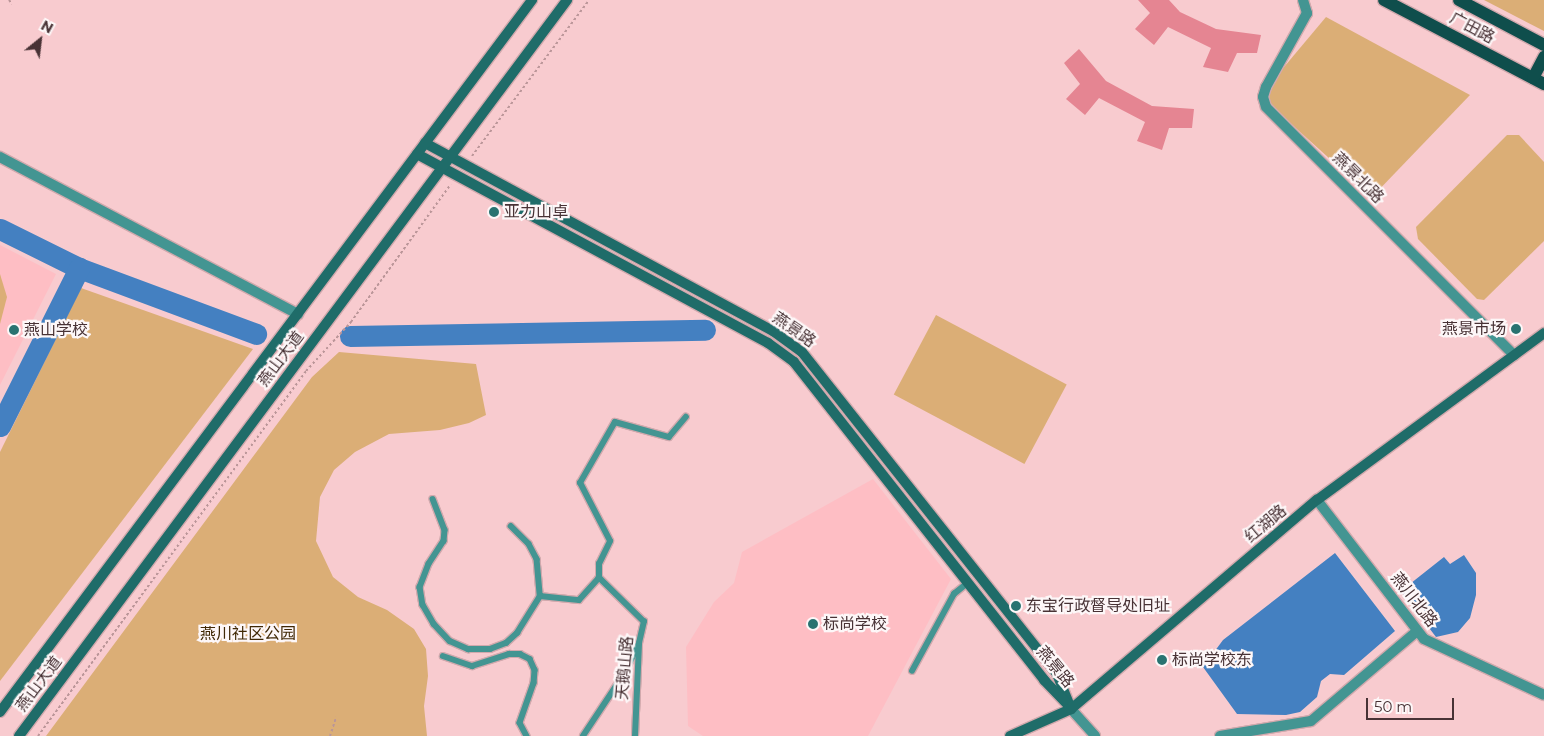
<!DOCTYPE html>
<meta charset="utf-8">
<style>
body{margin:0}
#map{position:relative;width:1544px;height:736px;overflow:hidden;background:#f8cbcf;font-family:Montserrat,"Noto Sans SC",sans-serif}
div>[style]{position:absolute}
.built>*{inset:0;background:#febec4}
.green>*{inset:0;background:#dbae76;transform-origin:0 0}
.water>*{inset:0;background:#4480c1}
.river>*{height:21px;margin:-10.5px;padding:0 10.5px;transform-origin:10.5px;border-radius:10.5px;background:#4480c1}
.building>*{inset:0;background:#e58592}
.path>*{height:2px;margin-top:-1px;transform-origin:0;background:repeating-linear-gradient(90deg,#ba9598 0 2.5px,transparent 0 5px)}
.roads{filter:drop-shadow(1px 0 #d1a9ad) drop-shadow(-1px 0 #d1a9ad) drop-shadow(0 1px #d1a9ad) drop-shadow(0 -1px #d1a9ad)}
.lane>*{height:5.5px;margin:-2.75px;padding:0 2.75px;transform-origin:2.75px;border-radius:2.75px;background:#439592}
.street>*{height:10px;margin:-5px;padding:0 5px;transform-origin:5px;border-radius:5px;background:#439592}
.secondary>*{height:10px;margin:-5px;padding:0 5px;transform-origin:5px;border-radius:5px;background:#1f6c69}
.primary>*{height:12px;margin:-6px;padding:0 6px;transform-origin:6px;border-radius:6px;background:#0f4e4c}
.dots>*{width:14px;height:14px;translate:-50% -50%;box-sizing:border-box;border:2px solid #fdf7f8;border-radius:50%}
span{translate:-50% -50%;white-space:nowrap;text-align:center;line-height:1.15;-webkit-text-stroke:4.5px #fdf7f8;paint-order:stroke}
.street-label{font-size:16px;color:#483235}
.poi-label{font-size:16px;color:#483235}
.left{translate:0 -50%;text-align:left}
.right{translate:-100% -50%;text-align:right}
.park-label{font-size:16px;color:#402805}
.north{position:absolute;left:15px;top:15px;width:50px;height:50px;-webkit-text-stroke:4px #fdf7f8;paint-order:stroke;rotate:29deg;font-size:14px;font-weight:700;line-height:20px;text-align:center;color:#483235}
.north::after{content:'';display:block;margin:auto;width:18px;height:22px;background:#483235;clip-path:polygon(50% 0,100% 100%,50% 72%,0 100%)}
.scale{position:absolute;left:1366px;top:698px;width:88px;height:22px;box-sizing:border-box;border:2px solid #483235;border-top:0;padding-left:6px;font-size:15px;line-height:18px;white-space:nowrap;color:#483235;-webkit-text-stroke:4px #fdf7f8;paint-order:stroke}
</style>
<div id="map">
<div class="built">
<div style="clip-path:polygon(0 245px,56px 274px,0 385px)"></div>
<div style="clip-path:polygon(873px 479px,951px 579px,868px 736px,703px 736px,688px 726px,686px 647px,714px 602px,734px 583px,742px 552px)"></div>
</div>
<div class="green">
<div style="clip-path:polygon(1484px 0,1544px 0,1544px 31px)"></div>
<div style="clip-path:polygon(1326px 17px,1470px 95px,1372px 197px,1268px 103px,1269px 85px)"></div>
<div style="clip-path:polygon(1507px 135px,1519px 135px,1544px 162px,1544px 241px,1484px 300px,1477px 299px,1418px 239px,1416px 227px)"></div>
<div style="clip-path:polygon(0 274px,7px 297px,0 324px)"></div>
<div style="clip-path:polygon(81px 288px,253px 349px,0 681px,0 452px)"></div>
<div style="left:936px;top:315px;width:148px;height:90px;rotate:28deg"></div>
<div style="clip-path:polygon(339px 352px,476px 364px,486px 415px,469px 423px,440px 430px,389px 434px,355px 452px,334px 470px,320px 497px,316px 541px,333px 577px,358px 597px,387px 610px,414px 629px,426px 649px,428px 676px,424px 706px,427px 736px,46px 736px,312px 377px)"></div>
</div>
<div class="water">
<div style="clip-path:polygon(1335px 553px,1395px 631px,1344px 675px,1330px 674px,1321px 681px,1317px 697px,1300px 712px,1286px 715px,1237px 714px,1203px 667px,1223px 640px)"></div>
<div style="clip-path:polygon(1464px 555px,1476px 573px,1476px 595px,1470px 618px,1458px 632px,1436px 637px,1401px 591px,1444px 557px,1450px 564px)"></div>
</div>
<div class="river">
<div style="left:0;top:229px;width:88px;rotate:26.3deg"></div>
<div style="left:79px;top:268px;width:189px;rotate:20.4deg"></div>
<div style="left:350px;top:336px;width:355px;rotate:-1deg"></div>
<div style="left:0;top:426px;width:177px;rotate:-63.4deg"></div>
</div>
<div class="building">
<div style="clip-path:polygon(1138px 0,1169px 0,1180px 12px,1216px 29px,1261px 35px,1257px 53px,1237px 53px,1228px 72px,1203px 67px,1211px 48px,1168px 27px,1154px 45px,1135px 29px,1150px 13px)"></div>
<div style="clip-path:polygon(1079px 49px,1106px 81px,1152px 106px,1194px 109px,1192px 128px,1169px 128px,1162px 150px,1137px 141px,1145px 122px,1099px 98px,1085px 115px,1066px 99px,1080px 84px,1064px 63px)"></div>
</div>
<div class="path">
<div style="left:9px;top:0;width:5px;rotate:53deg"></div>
<div style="left:472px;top:156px;width:195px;rotate:-53.1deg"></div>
<div style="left:38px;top:736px;width:453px;rotate:-53.7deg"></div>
<div style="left:306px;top:371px;width:67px;rotate:-47.4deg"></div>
<div style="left:351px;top:322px;width:170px;rotate:-54.1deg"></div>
<div style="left:330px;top:736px;width:20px;rotate:-72deg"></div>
</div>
<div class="roads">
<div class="lane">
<div style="left:433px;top:499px;width:33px;rotate:69deg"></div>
<div style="left:445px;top:530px;width:11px;rotate:95deg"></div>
<div style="left:444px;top:541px;width:27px;rotate:123deg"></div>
<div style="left:429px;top:564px;width:25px;rotate:111deg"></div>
<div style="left:420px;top:587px;width:18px;rotate:81deg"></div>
<div style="left:423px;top:605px;width:22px;rotate:60deg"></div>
<div style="left:434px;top:624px;width:23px;rotate:47deg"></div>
<div style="left:450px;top:641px;width:20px;rotate:24deg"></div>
<div style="left:468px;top:649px;width:22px"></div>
<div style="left:490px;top:649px;width:17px;rotate:-21deg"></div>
<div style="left:506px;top:643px;width:15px;rotate:-42deg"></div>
<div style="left:517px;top:633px;width:44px;rotate:-58.1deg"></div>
<div style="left:540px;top:596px;width:39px;rotate:6deg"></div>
<div style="left:579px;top:600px;width:30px;rotate:-48deg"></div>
<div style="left:511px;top:526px;width:25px;rotate:45deg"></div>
<div style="left:529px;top:544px;width:17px;rotate:62deg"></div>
<div style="left:537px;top:559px;width:37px;rotate:85deg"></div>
<div style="left:443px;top:656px;width:31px;rotate:19deg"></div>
<div style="left:472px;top:666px;width:39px;rotate:-18deg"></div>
<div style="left:509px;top:654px;width:11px"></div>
<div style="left:520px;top:654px;width:11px;rotate:27deg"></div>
<div style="left:530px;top:659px;width:12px;rotate:66deg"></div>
<div style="left:535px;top:670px;width:13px;rotate:94deg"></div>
<div style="left:534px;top:683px;width:42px;rotate:109.3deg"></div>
<div style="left:520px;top:723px;width:15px;rotate:62deg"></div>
<div style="left:912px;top:671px;width:88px;rotate:-61.4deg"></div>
<div style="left:954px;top:594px;width:19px;rotate:-39deg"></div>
<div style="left:583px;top:736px;width:74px;rotate:-56.5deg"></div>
<div style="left:624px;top:674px;width:32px;rotate:-64deg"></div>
<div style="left:635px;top:736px;width:93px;rotate:-87.5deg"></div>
<div style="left:639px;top:643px;width:22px;rotate:-77deg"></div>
<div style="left:644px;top:622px;width:63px;rotate:-135.6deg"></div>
<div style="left:599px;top:578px;width:14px;rotate:-90deg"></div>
<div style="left:599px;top:564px;width:25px;rotate:-64deg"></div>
<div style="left:610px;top:541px;width:65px;rotate:-117.3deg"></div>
<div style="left:580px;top:483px;width:70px;rotate:-60.2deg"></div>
<div style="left:615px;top:422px;width:56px;rotate:15.5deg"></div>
<div style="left:669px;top:437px;width:26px;rotate:-50deg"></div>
</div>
<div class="street">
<div style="left:1303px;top:0;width:14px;rotate:73deg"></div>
<div style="left:1307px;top:13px;width:85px;rotate:119deg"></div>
<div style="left:1266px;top:87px;width:10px;rotate:107deg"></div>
<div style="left:1263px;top:97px;width:10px;rotate:73deg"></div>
<div style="left:1266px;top:107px;width:351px;rotate:45deg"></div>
<div style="left:0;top:157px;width:337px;rotate:27.8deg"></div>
<div style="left:1317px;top:500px;width:175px;rotate:52.4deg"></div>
<div style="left:1424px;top:639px;width:132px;rotate:25deg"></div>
<div style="left:1071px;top:709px;width:36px;rotate:48deg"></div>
<div style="left:1220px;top:736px;width:92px;rotate:-9.4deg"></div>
<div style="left:1311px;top:721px;width:139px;rotate:-40.3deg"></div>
</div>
<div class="secondary">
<div style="left:425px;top:143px;width:396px;rotate:28.4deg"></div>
<div style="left:773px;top:331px;width:36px;rotate:36deg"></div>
<div style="left:802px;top:352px;width:411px;rotate:51.6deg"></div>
<div style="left:1057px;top:674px;width:38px;rotate:68deg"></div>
<div style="left:417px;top:154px;width:399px;rotate:28.3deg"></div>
<div style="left:768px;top:343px;width:32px;rotate:36deg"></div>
<div style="left:794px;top:362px;width:405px;rotate:51.8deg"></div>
<div style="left:1044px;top:680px;width:33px;rotate:46deg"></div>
<div style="left:0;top:712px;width:889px;rotate:-53.23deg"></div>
<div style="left:19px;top:736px;width:918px;rotate:-53.33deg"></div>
<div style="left:1010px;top:736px;width:67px;rotate:-23.9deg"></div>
<div style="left:1071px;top:709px;width:323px;rotate:-40.4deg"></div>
<div style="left:1317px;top:500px;width:282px;rotate:-36.3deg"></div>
</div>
<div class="primary">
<div style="left:1384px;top:0;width:181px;rotate:27.7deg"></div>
<div style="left:1459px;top:0;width:96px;rotate:27.9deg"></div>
<div style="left:1533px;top:78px;width:24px;rotate:-62deg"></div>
</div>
</div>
<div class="dots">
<div style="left:494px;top:212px;background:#297371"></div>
<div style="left:1516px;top:329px;background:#297371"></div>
<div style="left:14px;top:330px;background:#297371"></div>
<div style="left:1016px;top:606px;background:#297371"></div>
<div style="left:813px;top:624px;background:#297371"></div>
<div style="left:1162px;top:660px;background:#297371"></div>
</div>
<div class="street-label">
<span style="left:1472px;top:28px;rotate:28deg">广田路</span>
<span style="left:1358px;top:178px;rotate:45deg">燕景北路</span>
<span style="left:794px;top:330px;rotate:35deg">燕景路</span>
<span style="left:281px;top:359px;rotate:-53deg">燕山大道</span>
<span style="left:1266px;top:524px;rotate:-40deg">红湖路</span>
<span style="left:1414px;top:600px;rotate:52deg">燕川北路</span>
<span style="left:1055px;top:667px;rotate:50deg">燕景路</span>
<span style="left:625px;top:668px;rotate:-85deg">天鹅山路</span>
<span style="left:39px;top:684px;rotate:-53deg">燕山大道</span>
</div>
<div class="poi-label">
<span class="left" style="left:504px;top:212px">亚力山卓</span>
<span class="right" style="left:1506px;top:329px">燕景市场</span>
<span class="left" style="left:24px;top:330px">燕山学校</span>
<span class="left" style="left:1026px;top:606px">东宝行政督导处旧址</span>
<span class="left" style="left:823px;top:624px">标尚学校</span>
<span class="left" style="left:1172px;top:660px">标尚学校东</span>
</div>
<div class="park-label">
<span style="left:248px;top:634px">燕川社区公园</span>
</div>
<div class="north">N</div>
<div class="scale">50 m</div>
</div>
